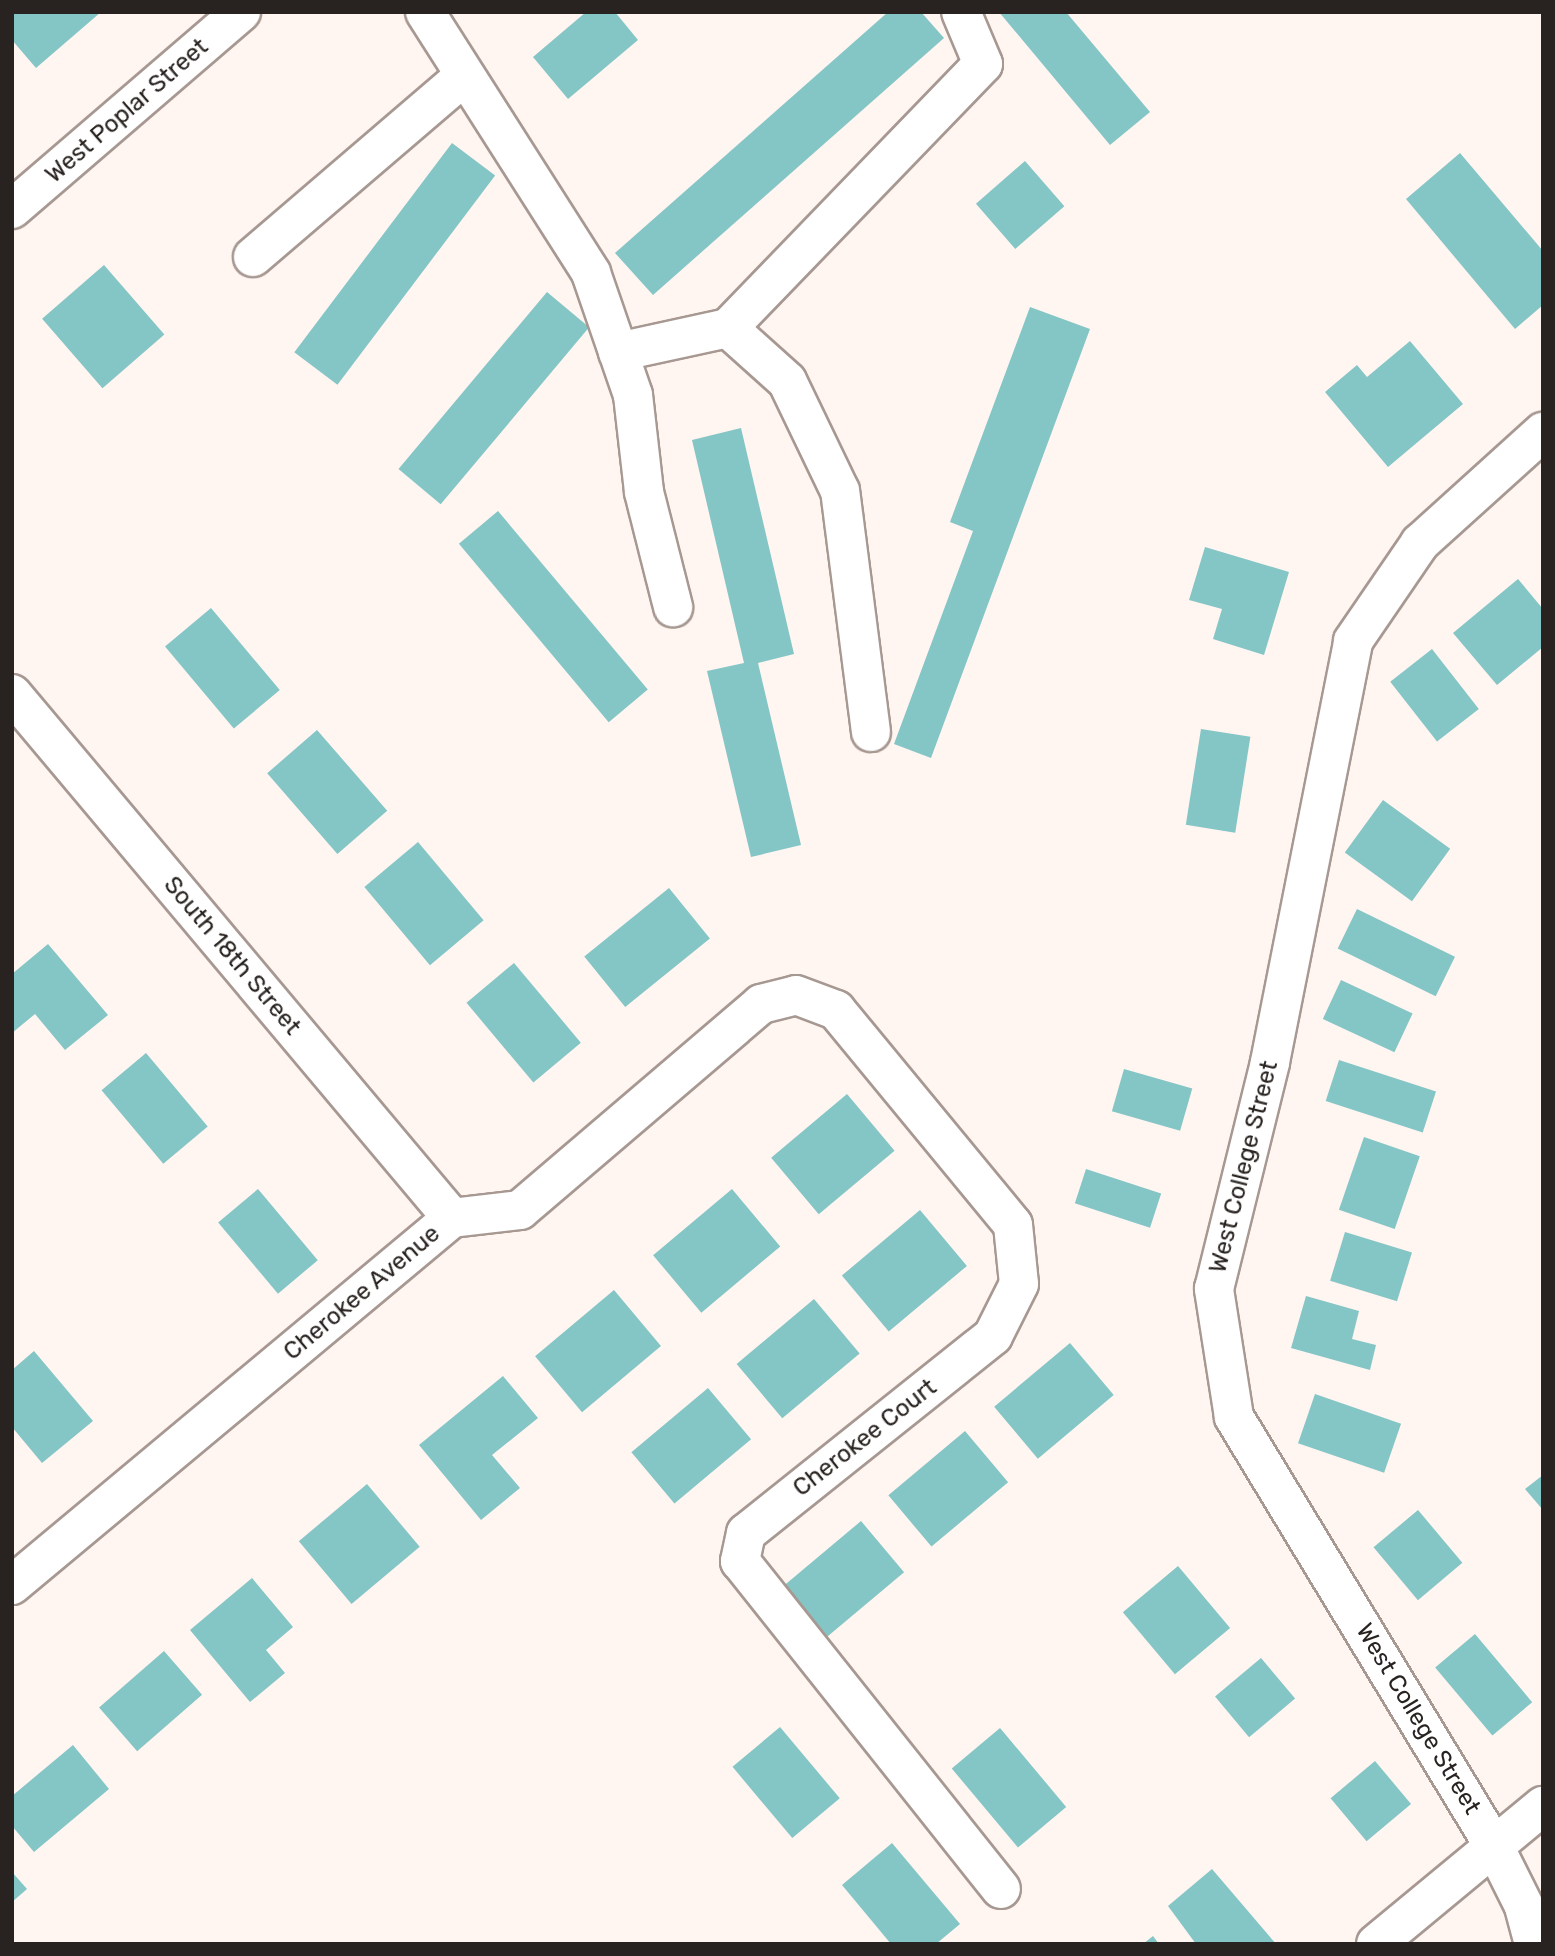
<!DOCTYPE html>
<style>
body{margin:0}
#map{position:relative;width:1555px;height:1956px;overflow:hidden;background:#fff5f1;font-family:Rubik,sans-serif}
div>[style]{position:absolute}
.building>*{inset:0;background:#84c5c5;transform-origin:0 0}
.roads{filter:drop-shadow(2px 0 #a79892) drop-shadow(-2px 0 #a79892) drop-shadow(0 2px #a79892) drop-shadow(0 -2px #a79892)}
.minor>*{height:38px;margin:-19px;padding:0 19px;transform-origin:19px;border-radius:19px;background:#fff}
span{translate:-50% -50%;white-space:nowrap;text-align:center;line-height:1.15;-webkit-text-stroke:5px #fff;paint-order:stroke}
.street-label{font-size:24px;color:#282320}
.frame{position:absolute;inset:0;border:14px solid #282320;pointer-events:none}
</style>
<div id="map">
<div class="building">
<div style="clip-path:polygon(12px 12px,101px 12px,36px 68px,12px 40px)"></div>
<div style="clip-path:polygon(586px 12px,615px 12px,638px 40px,568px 99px,533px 57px)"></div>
<div style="clip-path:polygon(888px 12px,921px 12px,944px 38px,653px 295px,615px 253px)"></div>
<div style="clip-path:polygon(999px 12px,1066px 12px,1150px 112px,1110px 145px)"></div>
<div style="left:452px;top:143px;width:54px;height:262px;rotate:37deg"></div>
<div style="clip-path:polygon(1460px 153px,1543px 251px,1543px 305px,1515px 329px,1406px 199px)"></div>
<div style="left:1025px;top:161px;width:60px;height:65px;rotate:49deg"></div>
<div style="left:104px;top:265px;width:92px;height:82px;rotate:49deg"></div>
<div style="left:547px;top:292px;width:55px;height:231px;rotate:40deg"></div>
<div style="clip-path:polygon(1030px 307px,1090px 329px,931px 758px,894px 744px,973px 531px,950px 522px)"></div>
<div style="clip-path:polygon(1410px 341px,1463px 404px,1388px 467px,1325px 392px,1357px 365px,1367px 377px)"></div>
<div style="clip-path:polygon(741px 428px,794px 654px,758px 663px,801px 845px,751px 857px,707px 671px,744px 663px,692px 440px)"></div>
<div style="left:498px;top:511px;width:233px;height:51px;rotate:50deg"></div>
<div style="clip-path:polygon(1205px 547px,1289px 572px,1264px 655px,1213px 639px,1222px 609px,1189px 600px)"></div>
<div style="clip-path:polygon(1518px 579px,1543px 609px,1543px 647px,1497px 685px,1453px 633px)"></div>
<div style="left:211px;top:608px;width:107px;height:60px;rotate:50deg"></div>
<div style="left:1432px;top:649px;width:76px;height:53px;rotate:52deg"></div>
<div style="left:1201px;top:729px;width:50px;height:97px;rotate:9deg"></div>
<div style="left:317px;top:730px;width:107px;height:66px;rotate:49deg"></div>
<div style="left:1383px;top:800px;width:83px;height:65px;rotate:36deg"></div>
<div style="left:418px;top:842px;width:102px;height:70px;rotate:50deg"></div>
<div style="left:669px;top:888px;width:65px;height:109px;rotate:51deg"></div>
<div style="left:1357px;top:909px;width:109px;height:44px;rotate:26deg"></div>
<div style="clip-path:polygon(48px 944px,108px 1015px,65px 1050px,35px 1014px,12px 1033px,12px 974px)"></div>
<div style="left:514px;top:963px;width:104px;height:62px;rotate:50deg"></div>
<div style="left:1341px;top:980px;width:79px;height:43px;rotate:25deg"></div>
<div style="left:146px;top:1053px;width:96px;height:58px;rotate:50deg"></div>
<div style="left:1339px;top:1060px;width:102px;height:43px;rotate:18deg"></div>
<div style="left:1124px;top:1069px;width:71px;height:44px;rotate:16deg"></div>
<div style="left:847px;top:1094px;width:74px;height:99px;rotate:50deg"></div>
<div style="left:1364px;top:1137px;width:59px;height:77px;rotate:19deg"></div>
<div style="left:1086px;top:1169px;width:79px;height:36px;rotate:18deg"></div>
<div style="left:258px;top:1189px;width:93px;height:52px;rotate:50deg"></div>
<div style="left:732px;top:1189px;width:75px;height:103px;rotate:50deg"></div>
<div style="left:920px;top:1210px;width:73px;height:102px;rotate:50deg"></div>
<div style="left:1345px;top:1232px;width:70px;height:51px;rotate:17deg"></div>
<div style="left:614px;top:1290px;width:73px;height:103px;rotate:50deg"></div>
<div style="clip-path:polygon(1306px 1296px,1359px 1311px,1352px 1339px,1376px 1345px,1370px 1370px,1291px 1348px)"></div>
<div style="left:814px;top:1299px;width:71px;height:101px;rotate:50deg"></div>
<div style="left:1070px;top:1343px;width:68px;height:99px;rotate:50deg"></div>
<div style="clip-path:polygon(34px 1351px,93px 1421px,42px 1463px,12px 1427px,12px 1370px)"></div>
<div style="clip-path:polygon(503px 1376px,538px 1418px,492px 1455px,520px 1488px,481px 1520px,419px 1445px)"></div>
<div style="left:708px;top:1388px;width:67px;height:100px;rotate:50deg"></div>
<div style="left:1315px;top:1394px;width:91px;height:52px;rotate:19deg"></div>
<div style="left:965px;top:1431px;width:67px;height:100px;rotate:50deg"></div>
<div style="clip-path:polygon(1543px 1475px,1543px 1510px,1525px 1489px)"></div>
<div style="left:367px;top:1484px;width:82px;height:89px;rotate:50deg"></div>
<div style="left:1418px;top:1510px;width:69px;height:58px;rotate:50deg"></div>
<div style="left:861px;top:1521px;width:67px;height:100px;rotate:50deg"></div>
<div style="left:1178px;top:1566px;width:81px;height:72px;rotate:50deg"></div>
<div style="clip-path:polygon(252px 1578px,293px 1627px,266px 1650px,285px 1673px,250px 1702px,190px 1630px)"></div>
<div style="left:1475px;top:1634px;width:89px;height:52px;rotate:50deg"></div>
<div style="left:164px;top:1651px;width:58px;height:86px;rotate:49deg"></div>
<div style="left:1261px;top:1658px;width:53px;height:60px;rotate:50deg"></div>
<div style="left:780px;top:1727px;width:93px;height:62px;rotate:50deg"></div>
<div style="left:1000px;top:1728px;width:103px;height:63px;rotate:50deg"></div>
<div style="clip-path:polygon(73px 1745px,109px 1789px,34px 1852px,12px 1826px,12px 1796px)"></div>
<div style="left:1375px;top:1761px;width:56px;height:58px;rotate:50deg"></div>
<div style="clip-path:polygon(892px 1843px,960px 1924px,936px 1944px,891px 1944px,842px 1885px)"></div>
<div style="clip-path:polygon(1212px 1869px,1276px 1944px,1196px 1944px,1168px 1906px)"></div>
<div style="clip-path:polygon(12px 1872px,27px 1889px,12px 1902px)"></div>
<div style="clip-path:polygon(1153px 1936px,1159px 1944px,1143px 1944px)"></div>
</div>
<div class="roads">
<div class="minor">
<div style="left:425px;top:12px;width:309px;rotate:57.5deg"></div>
<div style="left:591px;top:273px;width:129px;rotate:71deg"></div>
<div style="left:633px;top:395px;width:98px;rotate:83.5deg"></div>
<div style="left:644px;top:492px;width:119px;rotate:75.8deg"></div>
<div style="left:12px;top:209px;width:302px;rotate:-40.7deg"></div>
<div style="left:253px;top:257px;width:278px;rotate:-40.6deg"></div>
<div style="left:618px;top:352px;width:113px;rotate:-12.3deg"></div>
<div style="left:12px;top:694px;width:684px;rotate:49.98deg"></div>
<div style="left:871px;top:732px;width:243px;rotate:-97.3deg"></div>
<div style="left:840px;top:491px;width:122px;rotate:-115.7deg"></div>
<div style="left:787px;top:381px;width:79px;rotate:-138.1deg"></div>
<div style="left:728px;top:328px;width:367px;rotate:-46deg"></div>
<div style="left:983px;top:64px;width:56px;rotate:-112.9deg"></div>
<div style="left:12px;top:1585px;width:573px;rotate:-39.83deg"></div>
<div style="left:452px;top:1218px;width:68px;rotate:-6.7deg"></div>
<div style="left:520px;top:1210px;width:317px;rotate:-40.5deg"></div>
<div style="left:761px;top:1004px;width:36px;rotate:-14deg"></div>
<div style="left:796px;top:995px;width:43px;rotate:20.6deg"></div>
<div style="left:836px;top:1010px;width:278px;rotate:50.5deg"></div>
<div style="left:1013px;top:1225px;width:59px;rotate:84.2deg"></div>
<div style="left:1019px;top:1284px;width:58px;rotate:116.6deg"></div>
<div style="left:993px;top:1336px;width:316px;rotate:141.4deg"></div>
<div style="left:746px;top:1533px;width:29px;rotate:102deg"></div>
<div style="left:740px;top:1561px;width:419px;rotate:51.5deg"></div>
<div style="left:1376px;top:1944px;width:217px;rotate:-39.6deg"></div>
<div style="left:1534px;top:1944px;width:39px;rotate:-105deg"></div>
<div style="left:1524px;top:1906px;width:67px;rotate:-116.6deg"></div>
<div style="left:1494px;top:1846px;width:502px;rotate:-121.22deg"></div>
<div style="left:1234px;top:1417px;width:130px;rotate:-98.9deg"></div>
<div style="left:1214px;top:1289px;width:234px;rotate:-76.1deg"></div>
<div style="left:1270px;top:1062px;width:429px;rotate:-78.8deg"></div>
<div style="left:1353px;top:641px;width:119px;rotate:-55.6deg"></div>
<div style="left:1420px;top:543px;width:166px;rotate:-42.1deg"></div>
</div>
</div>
<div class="street-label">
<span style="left:127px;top:111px;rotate:-41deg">West Poplar Street</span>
<span style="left:232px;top:956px;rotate:50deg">South 18th Street</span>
<span style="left:1244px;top:1167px;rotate:-76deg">West College Street</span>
<span style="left:362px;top:1293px;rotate:-40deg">Cherokee Avenue</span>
<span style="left:865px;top:1438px;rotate:-38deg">Cherokee Court</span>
<span style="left:1418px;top:1719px;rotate:59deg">West College Street</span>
</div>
<div class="frame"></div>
</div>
